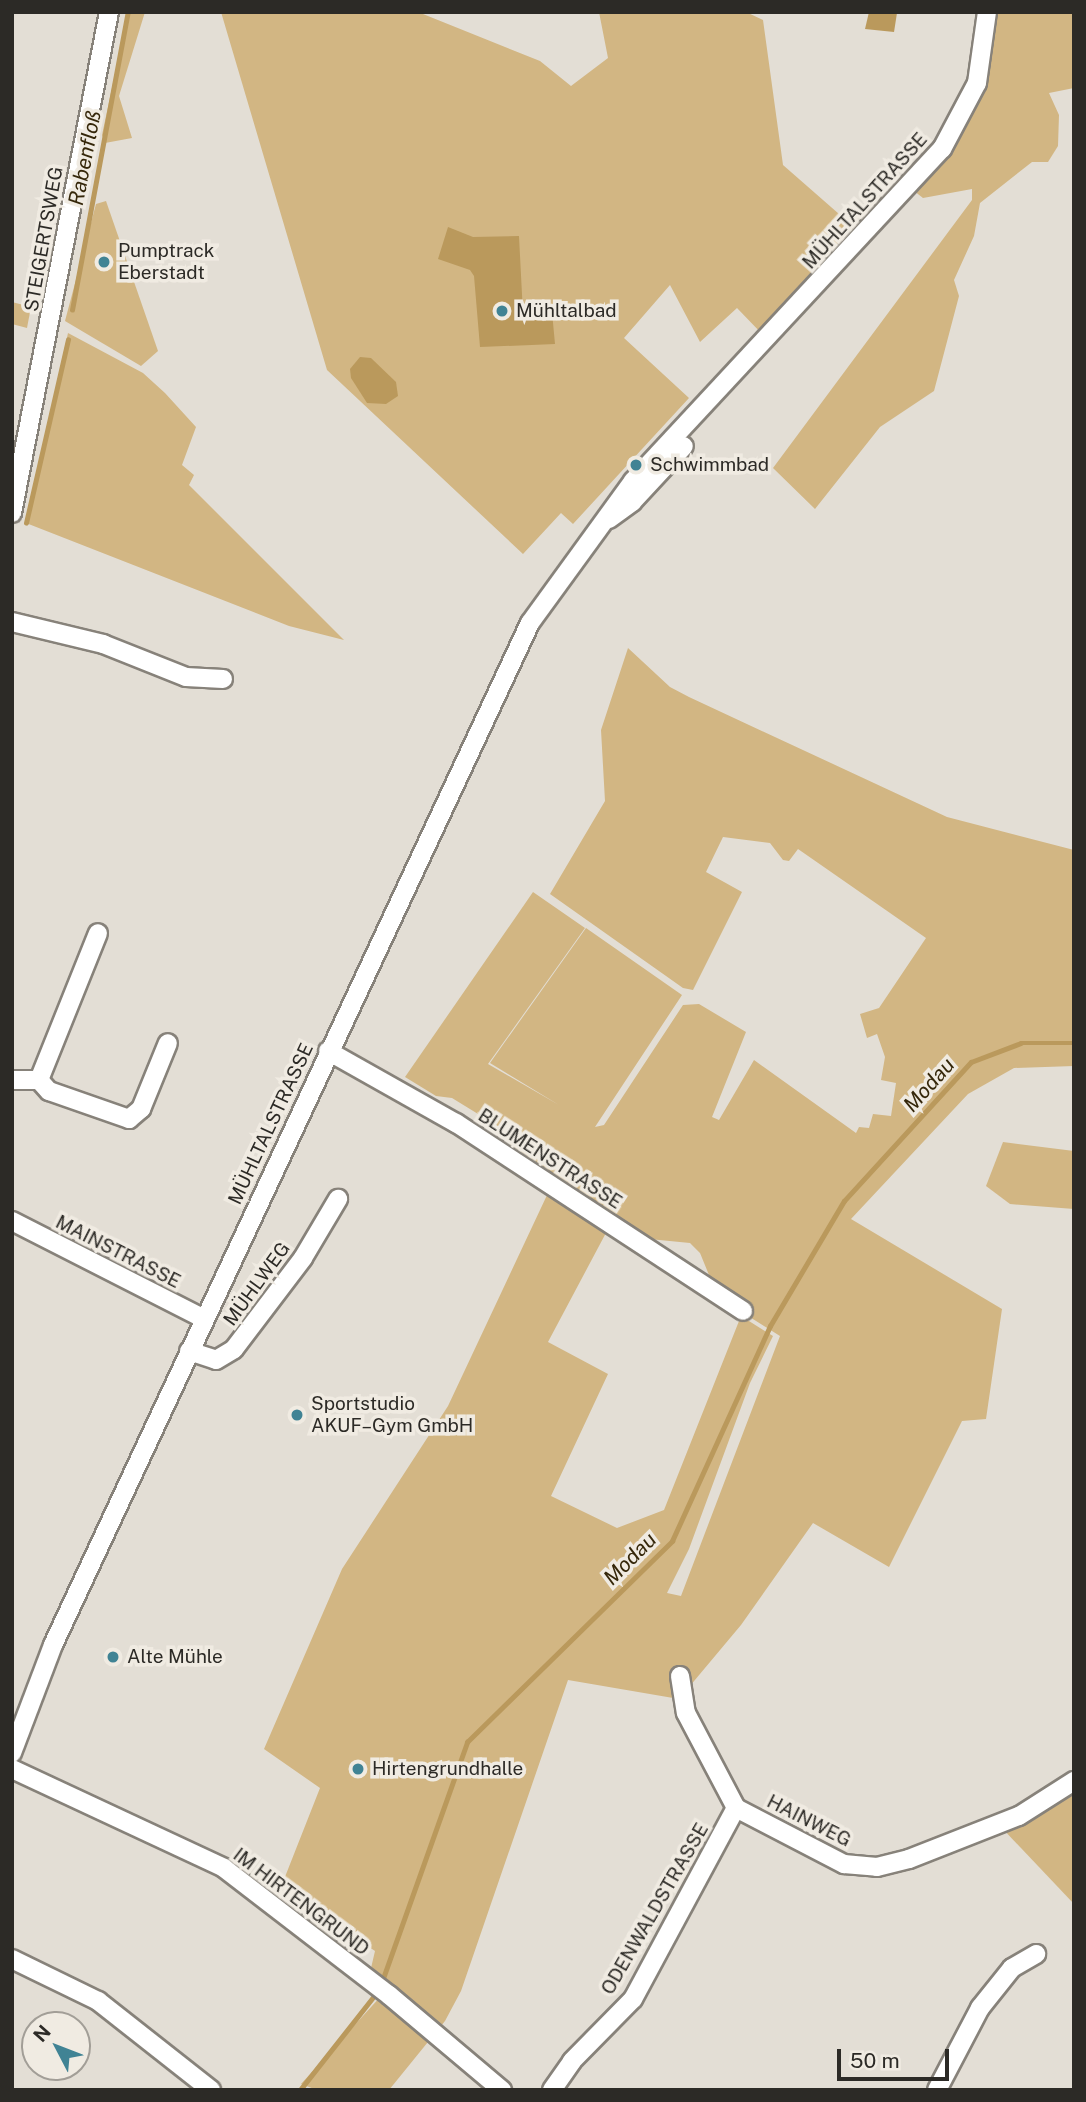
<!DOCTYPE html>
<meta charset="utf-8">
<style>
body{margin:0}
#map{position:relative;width:1086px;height:2102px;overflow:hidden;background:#e3ded5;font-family:"Public Sans",sans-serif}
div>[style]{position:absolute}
.green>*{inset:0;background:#d2b683}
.water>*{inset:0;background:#ba995c}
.stream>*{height:4.5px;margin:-2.25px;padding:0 2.25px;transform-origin:2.25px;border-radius:2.25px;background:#ba995c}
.roads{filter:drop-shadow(2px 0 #87827a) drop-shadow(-2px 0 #87827a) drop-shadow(0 2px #87827a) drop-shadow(0 -2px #87827a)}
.minor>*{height:18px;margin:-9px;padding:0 9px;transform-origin:9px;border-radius:9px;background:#fff}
.dots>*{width:19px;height:19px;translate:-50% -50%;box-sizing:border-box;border:4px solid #f0ebe2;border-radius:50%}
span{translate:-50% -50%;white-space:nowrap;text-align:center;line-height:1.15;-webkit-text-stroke:7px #f0ebe2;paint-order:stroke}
.street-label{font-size:19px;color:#2c2a26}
.poi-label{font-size:19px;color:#2c2a26}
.left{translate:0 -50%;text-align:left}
.water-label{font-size:21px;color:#35270a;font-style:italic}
.frame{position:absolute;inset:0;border:14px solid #2c2a26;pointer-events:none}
.north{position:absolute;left:21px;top:2011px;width:70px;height:70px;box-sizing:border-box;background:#f0ebe2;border:2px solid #a29e97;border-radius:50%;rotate:312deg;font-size:19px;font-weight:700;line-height:28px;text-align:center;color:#2c2a26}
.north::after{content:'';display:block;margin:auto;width:24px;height:32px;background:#408394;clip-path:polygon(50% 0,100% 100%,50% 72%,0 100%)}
.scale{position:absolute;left:837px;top:2049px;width:112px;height:32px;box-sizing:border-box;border:4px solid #2c2a26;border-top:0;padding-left:9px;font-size:21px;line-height:24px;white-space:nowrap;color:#2c2a26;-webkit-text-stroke:5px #f0ebe2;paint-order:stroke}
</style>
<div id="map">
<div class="green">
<div style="clip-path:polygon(128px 12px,145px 12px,119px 96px,132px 138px,105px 143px,102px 135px)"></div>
<div style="clip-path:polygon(221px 12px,418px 12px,540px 61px,571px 86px,608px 58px,599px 12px,746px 12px,763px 20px,783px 165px,863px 235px,767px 339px,737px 308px,700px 342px,670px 285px,624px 338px,689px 398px,573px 524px,561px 513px,523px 554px,327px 370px)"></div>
<div style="clip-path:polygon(987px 12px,1074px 12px,1074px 88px,1049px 93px,1059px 115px,1058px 146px,1048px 162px,1032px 162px,980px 203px,974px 236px,954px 280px,959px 296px,934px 391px,880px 427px,815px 509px,773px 468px,972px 200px,972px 189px,923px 198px,909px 187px,971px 100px)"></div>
<div style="clip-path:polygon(106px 201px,158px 351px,141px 366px,65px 321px,96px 204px)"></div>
<div style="clip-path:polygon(12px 302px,31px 307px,27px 328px,12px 324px)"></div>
<div style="clip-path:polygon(68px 333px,143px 373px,165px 393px,196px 427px,182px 465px,194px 475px,189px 485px,344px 640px,289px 626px,26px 523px)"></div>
<div style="clip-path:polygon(628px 648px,670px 687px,689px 697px,947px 817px,1074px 850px,1074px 1066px,1014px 1068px,968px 1094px,851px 1219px,1002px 1309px,986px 1419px,962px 1421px,889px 1567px,813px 1523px,741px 1625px,679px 1699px,568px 1680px,461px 1991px,445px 2021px,389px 2090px,317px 2090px,301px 2084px,382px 1995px,368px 1981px,375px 1951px,281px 1887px,320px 1788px,264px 1749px,342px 1569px,448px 1406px,548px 1193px,607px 1231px,548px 1342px,608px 1374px,551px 1496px,617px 1528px,664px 1510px,741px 1316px,773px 1336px,750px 1383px,689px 1549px,667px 1593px,681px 1596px,780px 1336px,718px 1297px,700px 1253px,690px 1243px,639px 1238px,511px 1150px,509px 1133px,452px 1098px,436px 1096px,405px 1077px,533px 892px,585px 928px,488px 1064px,559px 1105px,490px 1063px,586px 928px,682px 995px,595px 1127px,604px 1125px,683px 1005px,699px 1004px,746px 1032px,712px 1117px,719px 1120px,754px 1060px,856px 1133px,859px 1127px,869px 1128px,873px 1114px,891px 1116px,896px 1083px,881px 1080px,885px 1057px,877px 1034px,867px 1038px,860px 1014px,879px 1008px,926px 938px,798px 849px,789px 861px,783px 860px,770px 843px,723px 837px,706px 872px,742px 892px,693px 990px,683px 988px,550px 894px,605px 801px,601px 730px)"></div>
<div style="clip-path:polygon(1003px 1142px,1074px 1151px,1074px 1209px,1010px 1204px,986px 1186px)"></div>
<div style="clip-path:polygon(1074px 1795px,1074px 1904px,1001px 1827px)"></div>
</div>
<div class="water">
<div style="clip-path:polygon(869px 12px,897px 13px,894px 32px,865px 29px)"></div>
<div style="clip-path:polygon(448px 227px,473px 237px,519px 236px,523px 314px,552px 312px,555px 344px,480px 347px,474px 276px,470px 270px,438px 259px)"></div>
<div style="clip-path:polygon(360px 357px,371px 358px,396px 382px,398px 396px,386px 404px,367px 403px,351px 378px,350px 369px)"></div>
</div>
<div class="stream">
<div style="left:72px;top:310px;width:303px;rotate:-79.4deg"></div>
<div style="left:26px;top:523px;width:188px;rotate:-77.1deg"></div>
<div style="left:381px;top:1984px;width:257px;rotate:-70.4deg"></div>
<div style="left:467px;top:1742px;width:287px;rotate:-44.4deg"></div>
<div style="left:672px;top:1541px;width:236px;rotate:-65.5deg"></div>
<div style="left:770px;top:1326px;width:145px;rotate:-59.4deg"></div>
<div style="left:844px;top:1201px;width:188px;rotate:-47.6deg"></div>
<div style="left:971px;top:1062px;width:53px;rotate:-20.8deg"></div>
<div style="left:1021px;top:1043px;width:53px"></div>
<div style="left:300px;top:2090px;width:125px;rotate:-51.8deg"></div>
</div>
<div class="roads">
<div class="minor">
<div style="left:12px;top:513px;width:510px;rotate:-79.04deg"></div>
<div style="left:609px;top:519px;width:29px;rotate:-36deg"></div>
<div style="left:632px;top:502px;width:76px;rotate:-47.1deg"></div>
<div style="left:12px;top:622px;width:94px;rotate:13.6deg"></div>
<div style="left:103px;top:644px;width:89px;rotate:21.7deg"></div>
<div style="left:186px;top:677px;width:37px;rotate:3deg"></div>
<div style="left:328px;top:1051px;width:147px;rotate:29.4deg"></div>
<div style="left:456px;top:1123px;width:343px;rotate:33.2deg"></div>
<div style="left:12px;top:1080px;width:27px"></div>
<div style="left:39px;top:1080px;width:158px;rotate:-68.1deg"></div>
<div style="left:39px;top:1080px;width:15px;rotate:48deg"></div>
<div style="left:49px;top:1091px;width:85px;rotate:19.3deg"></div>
<div style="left:129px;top:1119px;width:16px;rotate:-40deg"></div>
<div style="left:141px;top:1109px;width:71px;rotate:-67.8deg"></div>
<div style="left:12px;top:1221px;width:216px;rotate:27deg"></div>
<div style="left:189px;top:1351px;width:28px;rotate:18deg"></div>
<div style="left:216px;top:1360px;width:21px;rotate:-31deg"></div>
<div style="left:234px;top:1349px;width:114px;rotate:-52.8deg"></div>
<div style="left:303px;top:1258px;width:69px;rotate:-59.3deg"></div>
<div style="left:680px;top:1676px;width:37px;rotate:81deg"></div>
<div style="left:686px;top:1713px;width:107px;rotate:62.2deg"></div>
<div style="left:736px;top:1808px;width:122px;rotate:27.4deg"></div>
<div style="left:844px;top:1864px;width:33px;rotate:5deg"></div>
<div style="left:877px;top:1867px;width:33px;rotate:-14deg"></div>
<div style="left:909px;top:1859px;width:118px;rotate:-21.4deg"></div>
<div style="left:1019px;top:1816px;width:65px;rotate:-32.5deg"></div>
<div style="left:12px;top:1753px;width:116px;rotate:-69.2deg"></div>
<div style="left:53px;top:1645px;width:1128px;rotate:-64.98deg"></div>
<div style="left:530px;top:623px;width:175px;rotate:-54deg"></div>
<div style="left:633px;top:481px;width:454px;rotate:-47.1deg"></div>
<div style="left:942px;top:149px;width:75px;rotate:-62.1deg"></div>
<div style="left:977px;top:83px;width:72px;rotate:-82deg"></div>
<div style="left:12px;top:1769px;width:234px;rotate:25deg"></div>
<div style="left:224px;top:1868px;width:208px;rotate:37.6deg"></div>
<div style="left:389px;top:1995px;width:148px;rotate:40.1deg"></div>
<div style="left:12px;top:1959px;width:96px;rotate:26deg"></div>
<div style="left:98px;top:2001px;width:144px;rotate:38.2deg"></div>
<div style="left:552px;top:2090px;width:35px;rotate:-55deg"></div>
<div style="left:572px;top:2061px;width:87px;rotate:-45.5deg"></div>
<div style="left:633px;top:1999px;width:217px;rotate:-61.7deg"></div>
<div style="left:937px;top:2090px;width:93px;rotate:-62.3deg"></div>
<div style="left:980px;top:2008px;width:51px;rotate:-51.3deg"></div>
<div style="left:1012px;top:1968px;width:28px;rotate:-30deg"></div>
</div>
</div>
<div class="dots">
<div style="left:104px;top:262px;background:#408394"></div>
<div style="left:502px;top:311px;background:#408394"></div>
<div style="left:636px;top:465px;background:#408394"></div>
<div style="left:297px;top:1415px;background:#408394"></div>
<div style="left:113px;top:1657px;background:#408394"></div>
<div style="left:358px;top:1769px;background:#408394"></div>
</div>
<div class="street-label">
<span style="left:865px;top:201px;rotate:-48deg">MÜHLTALSTRASSE</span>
<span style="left:44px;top:239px;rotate:-80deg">STEIGERTSWEG</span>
<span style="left:271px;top:1124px;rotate:-65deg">MÜHLTALSTRASSE</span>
<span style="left:550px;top:1159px;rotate:33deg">BLUMENSTRASSE</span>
<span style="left:118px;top:1252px;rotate:27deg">MAINSTRASSE</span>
<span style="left:257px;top:1284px;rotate:-54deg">MÜHLWEG</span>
<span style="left:809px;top:1821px;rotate:27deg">HAINWEG</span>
<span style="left:301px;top:1902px;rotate:37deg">IM HIRTENGRUND</span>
<span style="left:655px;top:1909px;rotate:-60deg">ODENWALDSTRASSE</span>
</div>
<div class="poi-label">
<span class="left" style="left:118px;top:262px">Pumptrack<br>Eberstadt</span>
<span class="left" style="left:516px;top:311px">Mühltalbad</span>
<span class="left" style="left:650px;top:465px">Schwimmbad</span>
<span class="left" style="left:311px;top:1415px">Sportstudio<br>AKUF–Gym GmbH</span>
<span class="left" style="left:127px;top:1657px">Alte Mühle</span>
<span class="left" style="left:372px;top:1769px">Hirtengrundhalle</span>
</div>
<div class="water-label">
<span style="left:85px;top:158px;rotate:-79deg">Rabenfloß</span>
<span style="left:929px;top:1085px;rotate:-48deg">Modau</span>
<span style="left:630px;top:1559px;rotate:-45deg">Modau</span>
</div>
<div class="frame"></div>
<div class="north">N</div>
<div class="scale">50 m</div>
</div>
